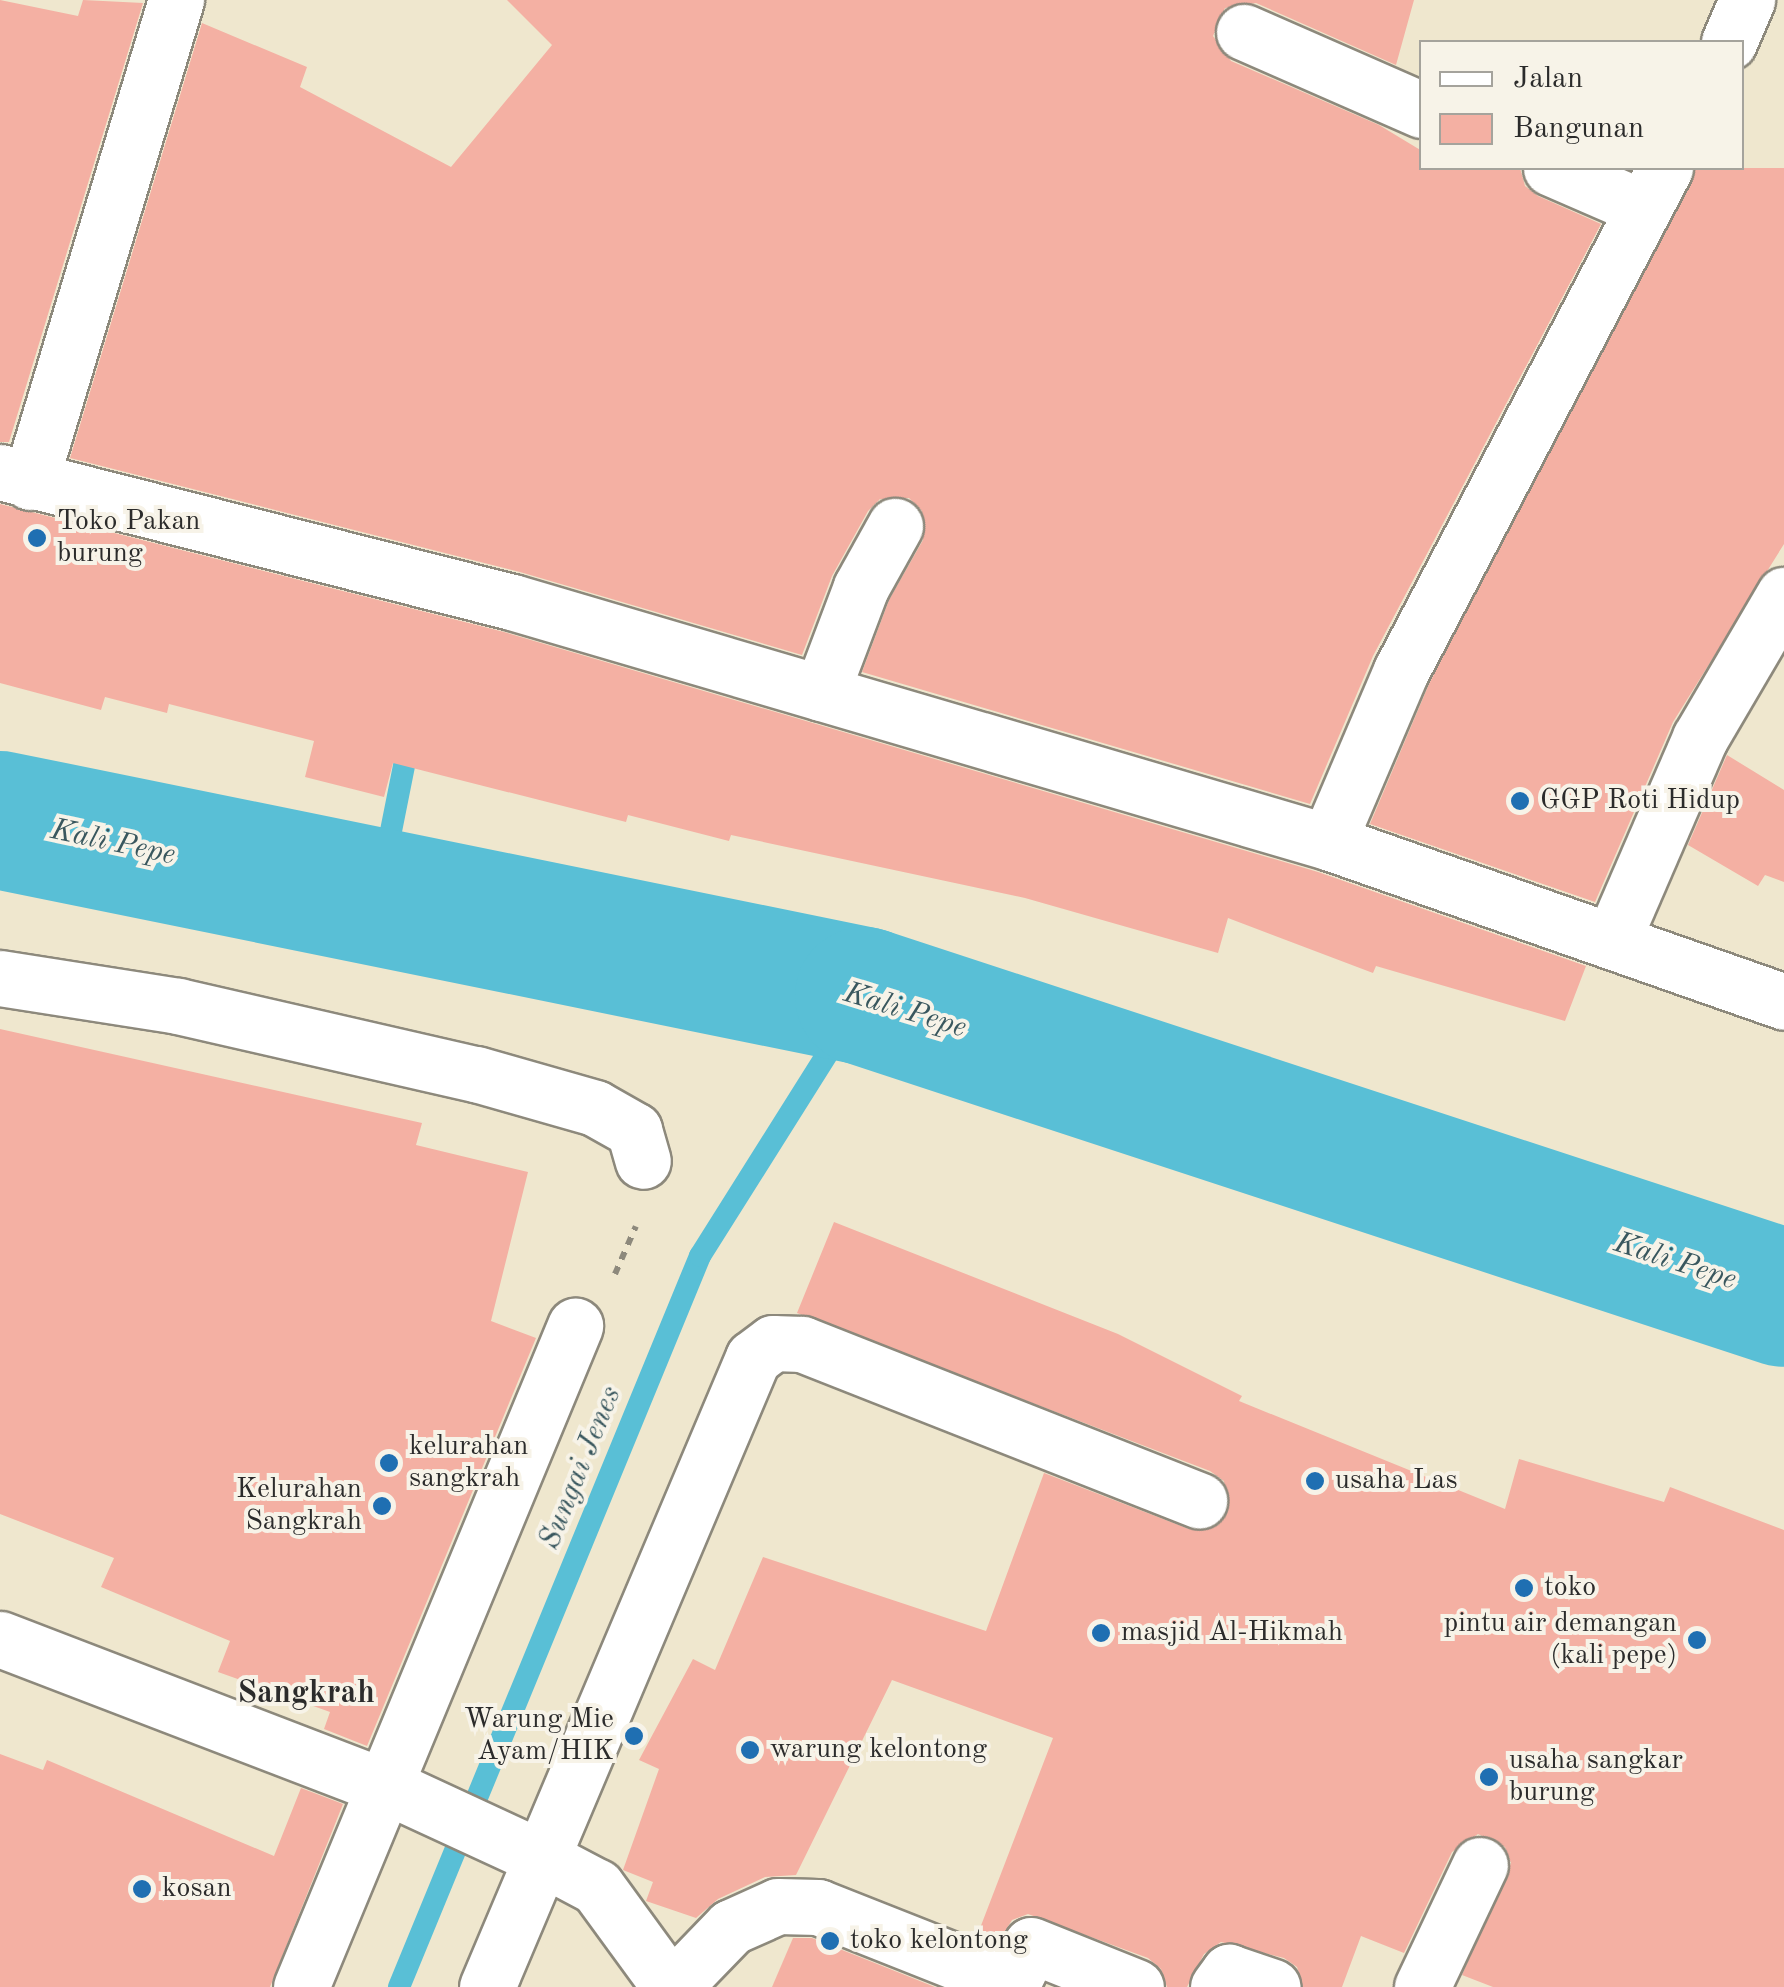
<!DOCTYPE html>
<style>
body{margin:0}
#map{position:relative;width:1784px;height:1987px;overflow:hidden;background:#efe7ce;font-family:"Old Standard TT",serif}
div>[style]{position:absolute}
.stream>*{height:22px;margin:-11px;padding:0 11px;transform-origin:11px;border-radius:11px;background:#59bfd6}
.river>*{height:138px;margin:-69px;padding:0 69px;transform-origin:69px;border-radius:69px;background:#59bfd6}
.building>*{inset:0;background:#f4b0a3}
.path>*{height:6px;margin-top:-3px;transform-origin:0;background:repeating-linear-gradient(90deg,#8d897c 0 8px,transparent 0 16px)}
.roads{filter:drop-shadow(2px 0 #8d897c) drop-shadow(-2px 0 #8d897c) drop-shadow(0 2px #8d897c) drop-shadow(0 -2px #8d897c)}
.minor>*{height:55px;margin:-27.5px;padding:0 27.5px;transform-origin:27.5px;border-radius:27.5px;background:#fff}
.dots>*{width:28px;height:28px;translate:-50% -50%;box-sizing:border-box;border:5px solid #f7f3e8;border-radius:50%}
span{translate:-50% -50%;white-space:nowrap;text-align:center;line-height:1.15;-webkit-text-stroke:8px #f7f3e8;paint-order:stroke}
.poi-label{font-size:28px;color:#2b2b2b}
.left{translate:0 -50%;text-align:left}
.right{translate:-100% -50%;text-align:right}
.water-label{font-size:30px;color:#39575e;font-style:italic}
.quarter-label{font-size:32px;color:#2b2b2b;font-weight:700}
.legend{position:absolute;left:1419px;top:40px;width:325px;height:130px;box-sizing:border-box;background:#f7f3e8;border:2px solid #a5a39c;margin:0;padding:12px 18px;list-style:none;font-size:30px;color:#2b2b2b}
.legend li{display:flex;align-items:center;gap:20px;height:50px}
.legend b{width:50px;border:2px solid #a5a39c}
</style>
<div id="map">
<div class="stream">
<div style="left:378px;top:896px;width:163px;rotate:-78.7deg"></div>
<div style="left:399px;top:1987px;width:791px;rotate:-67.62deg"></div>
<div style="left:700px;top:1256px;width:307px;rotate:-57.8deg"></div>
</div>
<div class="river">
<div style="left:0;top:820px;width:882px;rotate:11.51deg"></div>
<div style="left:864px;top:996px;width:968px;rotate:18.17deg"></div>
</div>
<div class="building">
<div style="clip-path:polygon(0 0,78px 16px,83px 0,143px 3px,9px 442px,0 442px)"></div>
<div style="clip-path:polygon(507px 0,1414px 0,1396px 65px,1256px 3px,1225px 8px,1213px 36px,1231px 61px,1379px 125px,1422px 151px,1422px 168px,1520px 168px,1525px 186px,1538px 196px,1601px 224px,1373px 656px,1310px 804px,862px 672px,889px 600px,923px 540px,922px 511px,909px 498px,880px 499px,868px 511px,832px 576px,802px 655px,520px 572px,70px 458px,202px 23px,307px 67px,300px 87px,451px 167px,552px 45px)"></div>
<div style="clip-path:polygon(1696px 168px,1784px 168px,1784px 544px,1673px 722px,1595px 902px,1370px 824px,1429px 684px)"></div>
<div style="clip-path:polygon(0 504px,504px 632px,1318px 872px,1586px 966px,1565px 1021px,1376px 966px,1373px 973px,1228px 918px,1218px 953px,1025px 898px,731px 835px,729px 841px,628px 815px,626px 822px,393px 763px,384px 797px,305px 777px,314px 741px,169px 704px,167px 713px,105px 697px,101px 710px,0 683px)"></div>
<div style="clip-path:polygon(1727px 755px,1784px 790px,1784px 882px,1765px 875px,1758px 886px,1688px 845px)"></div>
<div style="clip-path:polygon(0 1029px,422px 1123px,416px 1145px,528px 1172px,491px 1321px,536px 1338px,367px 1746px,324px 1729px,330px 1712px,218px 1672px,230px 1641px,101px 1587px,114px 1558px,0 1514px)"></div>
<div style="clip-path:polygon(834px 1222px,1118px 1334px,1242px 1396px,1239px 1401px,1505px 1509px,1519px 1459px,1664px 1502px,1670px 1487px,1784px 1530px,1784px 1987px,1493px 1987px,1462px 1975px,1511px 1863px,1505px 1847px,1478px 1834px,1452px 1852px,1404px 1953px,1361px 1936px,1342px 1987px,1303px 1987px,1297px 1967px,1284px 1958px,1221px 1942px,1204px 1954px,1187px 1987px,1167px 1987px,1161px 1969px,1148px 1958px,1028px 1914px,1012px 1920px,997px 1944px,977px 1936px,1053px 1738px,892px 1680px,796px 1875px,765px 1877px,718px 1899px,696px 1918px,646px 1901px,653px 1882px,623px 1870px,659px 1769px,639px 1760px,693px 1659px,715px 1670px,763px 1557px,986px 1631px,1044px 1473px,1189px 1529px,1218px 1525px,1228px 1510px,1224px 1481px,1210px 1471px,797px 1313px)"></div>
<div style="clip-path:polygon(0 1754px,43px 1770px,47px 1760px,274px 1856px,301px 1788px,343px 1804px,270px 1987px,0 1987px)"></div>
<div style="clip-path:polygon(793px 1938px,812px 1938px,935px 1987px,772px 1987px)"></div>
</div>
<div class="path">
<div style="left:615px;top:1274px;width:52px;rotate:-66.4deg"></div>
</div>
<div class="roads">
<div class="minor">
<div style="left:1244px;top:32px;width:194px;rotate:23.7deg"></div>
<div style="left:1729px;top:42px;width:46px;rotate:-66.8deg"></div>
<div style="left:1551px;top:168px;width:100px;rotate:23.5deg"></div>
<div style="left:0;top:472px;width:528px;rotate:14.25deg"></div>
<div style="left:512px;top:602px;width:851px;rotate:16.39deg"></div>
<div style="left:1328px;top:842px;width:483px;rotate:19.3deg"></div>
<div style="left:30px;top:482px;width:504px;rotate:-73.15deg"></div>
<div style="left:821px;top:693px;width:113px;rotate:-69.3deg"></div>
<div style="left:861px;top:587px;width:70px;rotate:-60.9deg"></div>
<div style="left:1328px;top:842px;width:186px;rotate:-66.9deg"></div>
<div style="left:1401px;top:671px;width:568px;rotate:-62.31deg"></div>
<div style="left:1613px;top:939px;width:219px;rotate:-66.6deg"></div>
<div style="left:1700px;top:738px;width:166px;rotate:-59.6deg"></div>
<div style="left:0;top:978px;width:180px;rotate:8.9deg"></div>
<div style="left:178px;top:1006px;width:306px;rotate:12.9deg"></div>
<div style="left:476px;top:1074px;width:124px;rotate:15.9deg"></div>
<div style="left:595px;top:1108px;width:45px;rotate:29.4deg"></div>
<div style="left:634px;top:1130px;width:32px;rotate:74deg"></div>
<div style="left:0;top:1639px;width:425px;rotate:21deg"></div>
<div style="left:397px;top:1791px;width:157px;rotate:24.8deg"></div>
<div style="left:540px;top:1857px;width:64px;rotate:27.8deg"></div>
<div style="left:597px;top:1887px;width:124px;rotate:53.9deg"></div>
<div style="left:301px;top:1987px;width:716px;rotate:-67.48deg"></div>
<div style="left:487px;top:1987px;width:683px;rotate:-67.08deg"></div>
<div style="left:753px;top:1358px;width:25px;rotate:-37deg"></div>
<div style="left:773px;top:1343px;width:29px;rotate:2deg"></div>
<div style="left:802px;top:1344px;width:427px;rotate:21.5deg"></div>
<div style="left:673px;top:1987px;width:83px;rotate:-46deg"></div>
<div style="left:731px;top:1927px;width:51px;rotate:-24.1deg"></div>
<div style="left:778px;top:1906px;width:40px;rotate:1.4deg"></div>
<div style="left:818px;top:1907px;width:209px;rotate:21.6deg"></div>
<div style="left:1012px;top:1984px;width:43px;rotate:-64deg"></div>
<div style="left:1031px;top:1945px;width:113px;rotate:21.8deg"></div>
<div style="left:1218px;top:1987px;width:19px;rotate:-54deg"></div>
<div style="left:1229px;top:1972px;width:46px;rotate:18.8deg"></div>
<div style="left:1422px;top:1987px;width:135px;rotate:-64.6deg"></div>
</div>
</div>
<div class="dots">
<div style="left:37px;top:538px;background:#1f6fb2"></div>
<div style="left:1520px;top:801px;background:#1f6fb2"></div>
<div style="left:389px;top:1463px;background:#1f6fb2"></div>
<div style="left:1315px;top:1481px;background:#1f6fb2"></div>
<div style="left:382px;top:1506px;background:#1f6fb2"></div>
<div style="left:1524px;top:1588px;background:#1f6fb2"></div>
<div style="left:1101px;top:1633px;background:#1f6fb2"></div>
<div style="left:1697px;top:1640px;background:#1f6fb2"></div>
<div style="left:634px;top:1736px;background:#1f6fb2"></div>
<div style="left:750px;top:1750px;background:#1f6fb2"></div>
<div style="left:1489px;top:1777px;background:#1f6fb2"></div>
<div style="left:142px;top:1889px;background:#1f6fb2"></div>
<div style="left:830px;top:1941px;background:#1f6fb2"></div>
</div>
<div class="poi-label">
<span class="left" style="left:57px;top:538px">Toko Pakan<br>burung</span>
<span class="left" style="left:1540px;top:801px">GGP Roti Hidup</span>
<span class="left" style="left:409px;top:1463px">kelurahan<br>sangkrah</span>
<span class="left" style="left:1335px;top:1481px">usaha Las</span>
<span class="right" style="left:362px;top:1506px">Kelurahan<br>Sangkrah</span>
<span class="left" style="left:1544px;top:1588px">toko</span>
<span class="right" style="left:1677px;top:1640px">pintu air demangan<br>(kali pepe)</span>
<span class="left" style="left:1121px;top:1633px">masjid Al-Hikmah</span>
<span class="right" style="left:614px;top:1736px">Warung Mie<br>Ayam/HIK</span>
<span class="left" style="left:770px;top:1750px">warung kelontong</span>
<span class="left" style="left:1509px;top:1777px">usaha sangkar<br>burung</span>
<span class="left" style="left:162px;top:1889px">kosan</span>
<span class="left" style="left:850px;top:1941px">toko kelontong</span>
</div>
<div class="water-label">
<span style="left:113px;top:843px;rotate:12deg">Kali Pepe</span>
<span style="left:905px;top:1011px;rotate:17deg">Kali Pepe</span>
<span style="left:1675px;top:1262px;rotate:18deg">Kali Pepe</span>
<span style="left:581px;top:1468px;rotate:-68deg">Sungai Jenes</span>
</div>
<div class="quarter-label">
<span style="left:306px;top:1694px">Sangkrah</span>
</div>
<ul class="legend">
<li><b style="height:12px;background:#fff"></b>Jalan</li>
<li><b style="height:28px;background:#f4b0a3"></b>Bangunan</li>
</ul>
</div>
